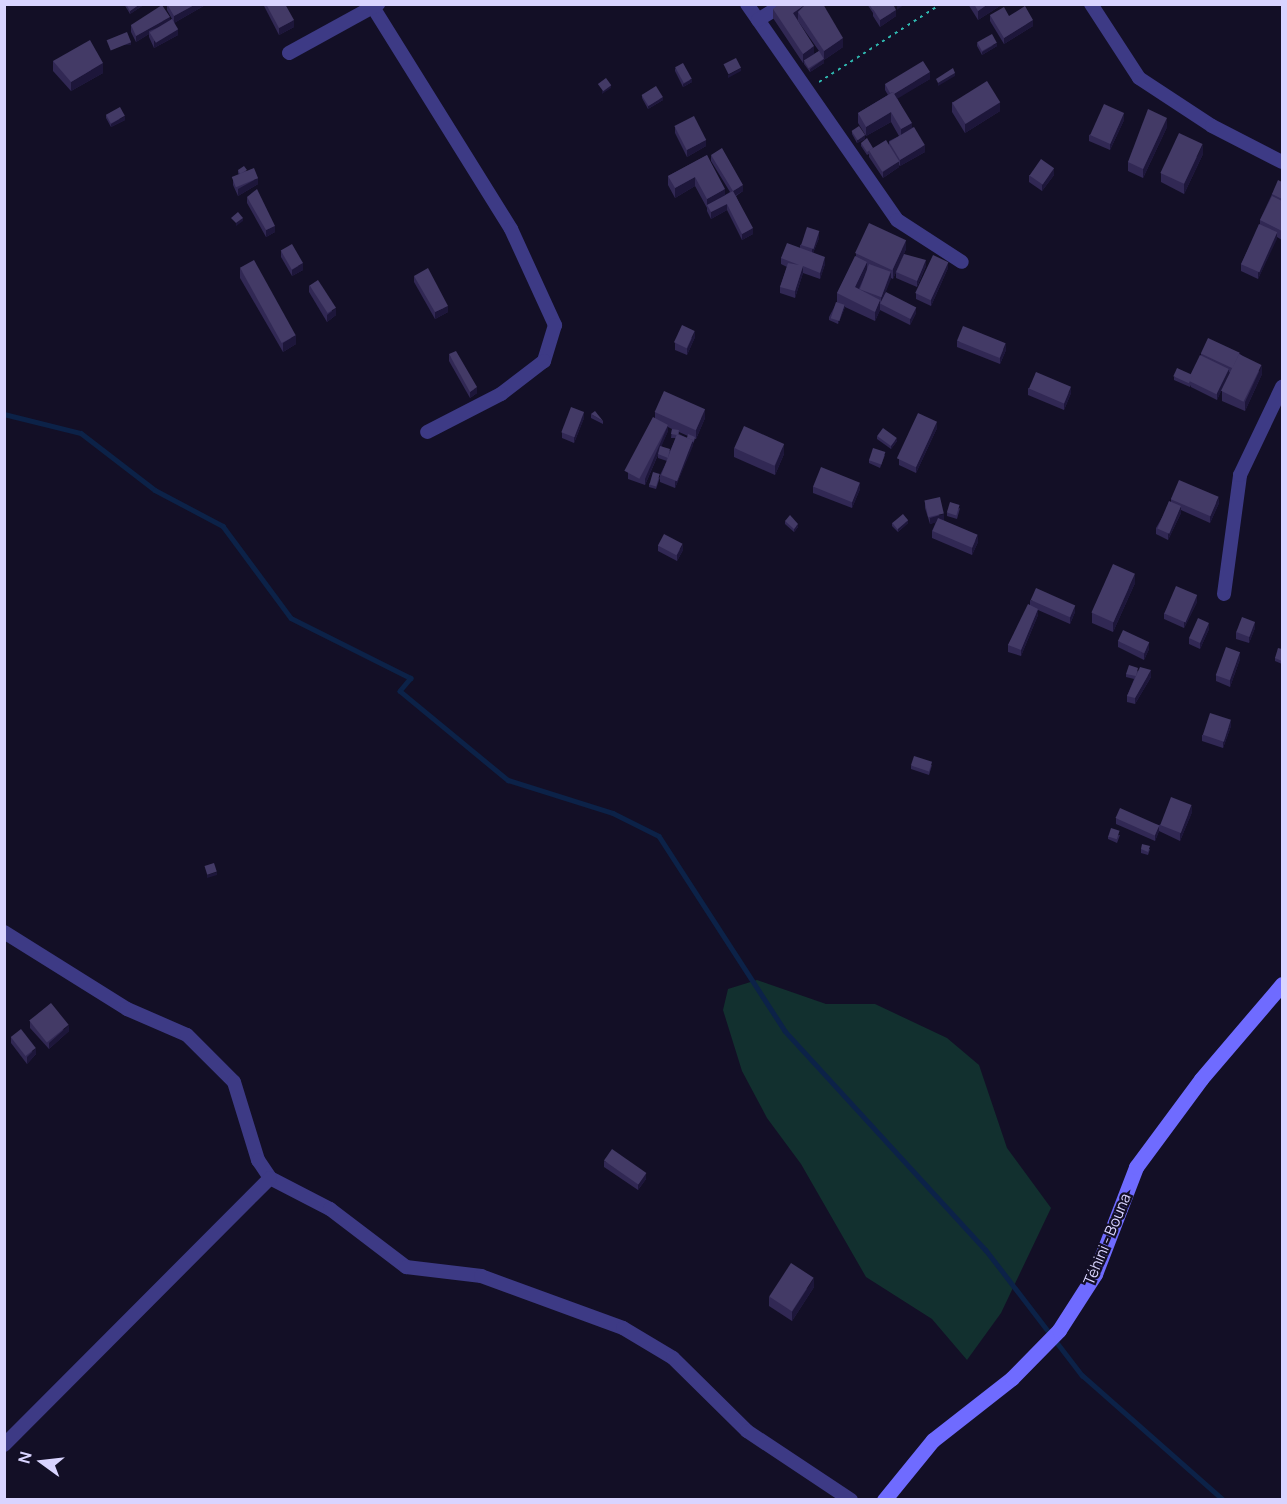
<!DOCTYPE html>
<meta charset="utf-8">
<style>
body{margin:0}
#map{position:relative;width:1287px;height:1504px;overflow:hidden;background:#130f26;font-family:Manrope,sans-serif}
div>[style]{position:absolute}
.green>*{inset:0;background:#12302f}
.stream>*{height:4.5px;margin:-2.25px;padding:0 2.25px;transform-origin:2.25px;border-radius:2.25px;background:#0c2248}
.path>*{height:2px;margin-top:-1px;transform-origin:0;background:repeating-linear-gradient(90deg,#2fb8b0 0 3px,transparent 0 7.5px)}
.street>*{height:14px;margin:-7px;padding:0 7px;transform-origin:7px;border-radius:7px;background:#3d3a85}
.secondary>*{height:15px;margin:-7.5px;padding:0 7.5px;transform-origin:7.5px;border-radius:7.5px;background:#6f6bff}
.wall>*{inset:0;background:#312854}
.shaded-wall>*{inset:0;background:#1d163a;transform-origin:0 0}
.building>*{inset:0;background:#433a66;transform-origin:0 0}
span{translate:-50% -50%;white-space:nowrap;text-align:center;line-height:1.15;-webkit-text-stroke:4.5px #130f26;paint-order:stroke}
.street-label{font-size:15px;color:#d9d4ff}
.frame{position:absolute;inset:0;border:6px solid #d9d4ff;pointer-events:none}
.north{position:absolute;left:12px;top:1432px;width:60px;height:60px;-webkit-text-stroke:4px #130f26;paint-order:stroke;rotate:285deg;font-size:16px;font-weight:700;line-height:24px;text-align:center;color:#d9d4ff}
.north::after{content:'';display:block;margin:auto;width:21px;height:27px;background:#d9d4ff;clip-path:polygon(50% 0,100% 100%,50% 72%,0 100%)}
</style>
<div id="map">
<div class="green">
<div style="clip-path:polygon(757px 980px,826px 1004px,875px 1004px,947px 1038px,979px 1065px,1007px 1148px,1051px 1208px,1001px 1313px,967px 1360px,932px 1319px,866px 1277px,801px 1164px,767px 1118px,742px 1071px,723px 1010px,728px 989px)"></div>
</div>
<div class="stream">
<div style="left:4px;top:414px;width:79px;rotate:13.9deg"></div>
<div style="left:81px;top:433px;width:93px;rotate:37.6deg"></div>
<div style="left:155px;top:490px;width:77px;rotate:27.9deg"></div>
<div style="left:223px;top:526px;width:114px;rotate:53.5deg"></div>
<div style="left:291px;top:618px;width:134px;rotate:26.6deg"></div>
<div style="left:411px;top:678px;width:17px;rotate:130deg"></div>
<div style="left:400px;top:691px;width:140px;rotate:39.5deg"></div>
<div style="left:508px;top:780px;width:110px;rotate:17.4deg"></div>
<div style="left:613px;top:813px;width:51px;rotate:26.6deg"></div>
<div style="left:659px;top:836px;width:232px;rotate:57.1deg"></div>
<div style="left:785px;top:1031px;width:297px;rotate:47.5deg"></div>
<div style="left:986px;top:1250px;width:158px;rotate:52.5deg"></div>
<div style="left:1082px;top:1375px;width:189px;rotate:41.4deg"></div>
</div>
<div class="path">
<div style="left:819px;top:82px;width:145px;rotate:-32.6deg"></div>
</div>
<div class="street">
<div style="left:371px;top:4px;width:265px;rotate:58.1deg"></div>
<div style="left:511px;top:229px;width:106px;rotate:65.4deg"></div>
<div style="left:555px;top:325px;width:38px;rotate:107deg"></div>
<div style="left:544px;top:361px;width:54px;rotate:142.5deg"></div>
<div style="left:501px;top:394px;width:83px;rotate:152.8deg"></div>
<div style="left:747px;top:4px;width:263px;rotate:55.2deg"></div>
<div style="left:897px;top:220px;width:77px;rotate:32.9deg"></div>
<div style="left:1091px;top:4px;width:88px;rotate:57deg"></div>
<div style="left:1139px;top:78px;width:87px;rotate:33.3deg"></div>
<div style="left:1212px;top:126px;width:79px;rotate:27.2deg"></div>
<div style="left:758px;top:20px;width:31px;rotate:-32deg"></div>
<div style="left:289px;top:53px;width:102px;rotate:-28.8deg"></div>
<div style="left:1224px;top:594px;width:120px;rotate:-82.3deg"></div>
<div style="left:1240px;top:475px;width:98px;rotate:-64.5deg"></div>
<div style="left:4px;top:932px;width:145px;rotate:32deg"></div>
<div style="left:127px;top:1009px;width:65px;rotate:23.4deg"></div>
<div style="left:187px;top:1035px;width:66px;rotate:45deg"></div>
<div style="left:234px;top:1082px;width:82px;rotate:72.9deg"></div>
<div style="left:258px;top:1160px;width:22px;rotate:56deg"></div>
<div style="left:270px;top:1178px;width:68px;rotate:27.3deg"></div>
<div style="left:330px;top:1209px;width:96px;rotate:37.3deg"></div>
<div style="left:406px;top:1267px;width:76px;rotate:6.8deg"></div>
<div style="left:481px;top:1276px;width:151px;rotate:20.1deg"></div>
<div style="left:623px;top:1328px;width:58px;rotate:31deg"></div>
<div style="left:673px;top:1358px;width:104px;rotate:44.6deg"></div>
<div style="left:747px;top:1431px;width:125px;rotate:33.6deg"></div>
<div style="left:4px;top:1445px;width:377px;rotate:-45.1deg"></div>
</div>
<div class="secondary">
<div style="left:884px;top:1500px;width:77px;rotate:-50.8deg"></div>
<div style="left:933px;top:1440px;width:100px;rotate:-38.1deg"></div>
<div style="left:1012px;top:1378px;width:67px;rotate:-45.6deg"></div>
<div style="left:1059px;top:1330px;width:67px;rotate:-57.3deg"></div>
<div style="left:1095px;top:1274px;width:115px;rotate:-69deg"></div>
<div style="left:1136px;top:1167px;width:109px;rotate:-53.5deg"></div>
<div style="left:1201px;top:1079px;width:125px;rotate:-49.5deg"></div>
</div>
<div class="wall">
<div style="clip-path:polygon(124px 4px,142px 4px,142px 6px,130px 14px)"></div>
<div style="clip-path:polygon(167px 4px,207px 4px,174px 23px,178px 35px,154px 48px,149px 37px,149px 34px,136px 42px,131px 32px,131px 25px,170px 20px,172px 19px,167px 10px)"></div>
<div style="clip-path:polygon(263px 4px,285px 4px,294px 27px,279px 35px)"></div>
<div style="clip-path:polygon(evenodd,823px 4px,843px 47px,824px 60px,824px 63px,810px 72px,804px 64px,804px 62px,803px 63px,773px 18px,773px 9px,823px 4px,798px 19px,798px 21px,819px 51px,814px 54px,797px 20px,798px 19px)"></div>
<div style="clip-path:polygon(867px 4px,879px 4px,896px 16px,880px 27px,873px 16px,873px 13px)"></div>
<div style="clip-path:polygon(968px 4px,1003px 4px,978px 20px)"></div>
<div style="clip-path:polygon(990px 15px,1009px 16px,1033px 26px,1004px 44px,990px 21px)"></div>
<div style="clip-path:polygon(977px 43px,997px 46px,982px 55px,977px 46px)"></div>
<div style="clip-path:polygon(53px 61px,103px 73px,71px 91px,53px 71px)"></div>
<div style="clip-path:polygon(675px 68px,692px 82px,683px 87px,675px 71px)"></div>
<div style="clip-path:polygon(930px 79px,897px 98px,925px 152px,900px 166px,899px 165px,899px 167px,883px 178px,869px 157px,869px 154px,867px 155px,861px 146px,861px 143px,873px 148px,889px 145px,889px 141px,899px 136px,891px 122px,866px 136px,858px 123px,858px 113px,888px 95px,885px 90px,885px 84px)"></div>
<div style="clip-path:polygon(642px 95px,663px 100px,648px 109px,642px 98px)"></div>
<div style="clip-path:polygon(952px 102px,1000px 111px,965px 133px,952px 112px)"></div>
<div style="clip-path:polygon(106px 115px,125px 120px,111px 127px,106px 118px)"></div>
<div style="clip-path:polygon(1124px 120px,1110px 150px,1089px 141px,1089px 135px)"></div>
<div style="clip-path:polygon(675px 127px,706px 146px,687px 157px,675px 133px)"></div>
<div style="clip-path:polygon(1167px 127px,1143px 178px,1128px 171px,1128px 162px)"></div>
<div style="clip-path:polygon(852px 131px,865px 139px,857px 143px,852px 134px)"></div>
<div style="clip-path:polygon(1203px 154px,1184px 194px,1161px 182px,1161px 173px)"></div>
<div style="clip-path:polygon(707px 155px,725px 195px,730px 192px,711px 161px,711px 155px,743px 191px,736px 196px,753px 234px,742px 240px,727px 210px,711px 219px,707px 211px,707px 208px,695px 186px,675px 198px,668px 185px,668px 176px)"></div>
<div style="clip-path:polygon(238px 170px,247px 171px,258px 184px,238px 196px,233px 185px,233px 179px,239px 175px,238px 173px)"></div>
<div style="clip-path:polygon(1029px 175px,1054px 175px,1042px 191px,1029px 182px)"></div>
<div style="clip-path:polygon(1282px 182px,1282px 240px,1277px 237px,1258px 279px,1241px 271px,1241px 264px,1260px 225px,1260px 220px,1272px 194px)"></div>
<div style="clip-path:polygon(247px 197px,275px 232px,266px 237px,247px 203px)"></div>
<div style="clip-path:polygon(819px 238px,813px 253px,825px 264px,820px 279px,803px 273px,795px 298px,780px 293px,780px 287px,787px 267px,781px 264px,781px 258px,800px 248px,800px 245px)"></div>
<div style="clip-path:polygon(906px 249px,893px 279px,891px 278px,885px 293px,916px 313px,910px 325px,880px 310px,880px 303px,880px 310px,875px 321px,845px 307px,838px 324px,829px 320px,829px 317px,837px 302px,837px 293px,856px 256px,856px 253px)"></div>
<div style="clip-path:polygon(281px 251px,303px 270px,292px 276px,281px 257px)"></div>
<div style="clip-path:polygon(926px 266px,917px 287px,896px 278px,896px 272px)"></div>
<div style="clip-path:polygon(240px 268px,296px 344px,283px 352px,240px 278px)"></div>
<div style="clip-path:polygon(948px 268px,931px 306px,916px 299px,916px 293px)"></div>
<div style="clip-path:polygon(414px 276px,448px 312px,435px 319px,414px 282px)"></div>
<div style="clip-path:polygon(309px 285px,336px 315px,327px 322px,309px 292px)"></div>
<div style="clip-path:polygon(695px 337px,687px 355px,675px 350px,675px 343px)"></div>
<div style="clip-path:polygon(957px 341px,1006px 350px,1000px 364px,957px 347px)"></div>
<div style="clip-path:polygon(1201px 353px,1240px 354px,1262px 374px,1245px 411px,1222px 401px,1222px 391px,1230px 373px,1229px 372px,1217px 400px,1191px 387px,1191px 385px,1190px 387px,1174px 380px,1174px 377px,1193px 375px,1201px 356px)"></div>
<div style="clip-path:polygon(449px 354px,477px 393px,470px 398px,449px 361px)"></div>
<div style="clip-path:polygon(1028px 388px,1071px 393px,1064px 410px,1028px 395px)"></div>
<div style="clip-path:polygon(evenodd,655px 412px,705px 418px,696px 439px,695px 439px,675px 488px,660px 482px,660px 475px,667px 461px,658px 458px,658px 455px,645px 485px,628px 479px,628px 473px,655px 419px,655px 412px,668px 427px,672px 429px,671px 438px,676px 438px,670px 451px,661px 446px,668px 431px,668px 427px,655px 412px,679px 432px,688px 436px,687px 438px,679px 434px,679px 432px)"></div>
<div style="clip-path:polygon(591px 414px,603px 421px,603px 424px,591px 418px)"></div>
<div style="clip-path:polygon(584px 418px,574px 443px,562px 438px,562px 432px)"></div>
<div style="clip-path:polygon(937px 428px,916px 473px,899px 465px,899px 459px)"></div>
<div style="clip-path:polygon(877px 436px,897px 441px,891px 449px,877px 439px)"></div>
<div style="clip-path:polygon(734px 448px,784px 454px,775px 475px,734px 457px)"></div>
<div style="clip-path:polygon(885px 455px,880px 468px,869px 463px,869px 460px)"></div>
<div style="clip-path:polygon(660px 477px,656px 489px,649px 487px,649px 484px)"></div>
<div style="clip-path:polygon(813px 486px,860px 489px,852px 508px,813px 493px)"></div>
<div style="clip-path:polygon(1171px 499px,1219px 503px,1210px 523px,1181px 510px,1181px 513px,1168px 540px,1156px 534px,1156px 528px,1171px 502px)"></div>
<div style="clip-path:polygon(925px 501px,944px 520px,943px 520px,978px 542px,972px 555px,932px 538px,932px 531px,936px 522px,930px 524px,925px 508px)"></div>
<div style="clip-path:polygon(960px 508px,957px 519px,947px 516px,947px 513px)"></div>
<div style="clip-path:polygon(785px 521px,798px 527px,794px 532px,785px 524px)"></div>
<div style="clip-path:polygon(892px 523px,908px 523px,898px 532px,892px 526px)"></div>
<div style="clip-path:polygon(658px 545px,683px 550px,677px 561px,658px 551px)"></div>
<div style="clip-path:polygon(1135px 583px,1113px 632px,1092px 623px,1092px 613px)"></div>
<div style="clip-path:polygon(1030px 600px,1075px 612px,1070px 624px,1038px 610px,1038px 615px,1021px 656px,1008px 652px,1008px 645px,1030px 605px)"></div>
<div style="clip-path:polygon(1197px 602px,1184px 628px,1164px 619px,1164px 613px)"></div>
<div style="clip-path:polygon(1255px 628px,1249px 643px,1236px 639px,1236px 632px)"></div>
<div style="clip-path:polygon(1209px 629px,1200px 649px,1189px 644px,1189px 638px)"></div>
<div style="clip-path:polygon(1118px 641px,1149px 649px,1144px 660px,1118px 647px)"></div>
<div style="clip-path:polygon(1282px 649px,1282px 664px,1275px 661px,1275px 658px)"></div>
<div style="clip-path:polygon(1240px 659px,1230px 687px,1216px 681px,1216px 675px)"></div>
<div style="clip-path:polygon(1138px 671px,1151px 677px,1135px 704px,1127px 702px,1127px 696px,1134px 679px,1126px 677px,1126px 674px)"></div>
<div style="clip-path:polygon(1231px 726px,1223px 748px,1202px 741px,1202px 735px)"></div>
<div style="clip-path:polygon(932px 765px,929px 775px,911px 769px,911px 766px)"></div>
<div style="clip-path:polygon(1192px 812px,1180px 841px,1159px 831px,1155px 841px,1116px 824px,1116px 818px,1159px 825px)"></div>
<div style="clip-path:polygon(1120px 835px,1117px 843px,1108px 839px,1108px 836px)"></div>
<div style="clip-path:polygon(1141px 849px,1150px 849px,1148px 855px,1141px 853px)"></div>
<div style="clip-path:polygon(30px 1021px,69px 1031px,49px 1049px,30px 1028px)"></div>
<div style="clip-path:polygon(11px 1037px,36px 1054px,27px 1064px,11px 1043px)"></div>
<div style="clip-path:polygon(604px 1161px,646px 1179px,638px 1190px,604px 1167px)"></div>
<div style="clip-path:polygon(814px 1287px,792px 1321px,769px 1306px,769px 1297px)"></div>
</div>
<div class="shaded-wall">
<div style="clip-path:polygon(140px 4px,142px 4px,142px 6px,130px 14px,130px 11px)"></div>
<div style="clip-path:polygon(196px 4px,207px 4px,174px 23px,174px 16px)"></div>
<div style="clip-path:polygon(806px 4px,798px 12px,798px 19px,793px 23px,793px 13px)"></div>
<div style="clip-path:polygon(897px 4px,905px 4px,897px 10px)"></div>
<div style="clip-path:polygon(988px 4px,1003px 4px,978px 20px,978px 11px)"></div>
<div style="clip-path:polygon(896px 10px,896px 16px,880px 27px,880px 20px)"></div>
<div style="clip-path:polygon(170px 17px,170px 23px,149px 31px,149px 34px,136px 42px,136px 36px)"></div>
<div style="clip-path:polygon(294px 20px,294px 27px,279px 35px,279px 28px)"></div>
<div style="clip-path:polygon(1033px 20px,1033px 26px,1004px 44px,1004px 38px)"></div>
<div style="clip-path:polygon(178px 29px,178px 35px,154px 48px,154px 41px)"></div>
<div style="clip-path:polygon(843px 38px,843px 47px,824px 60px,824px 63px,810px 72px,810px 69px,824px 59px,824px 51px)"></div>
<div style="left:131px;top:42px;width:3px;height:21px;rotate:90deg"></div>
<div style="clip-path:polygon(997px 43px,997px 46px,982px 55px,982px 52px)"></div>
<div style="clip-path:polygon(814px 46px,814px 56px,803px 63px,803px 54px)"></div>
<div style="clip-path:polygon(103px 63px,103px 73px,71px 91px,71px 82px)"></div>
<div style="clip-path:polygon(741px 68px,741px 71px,728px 78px,728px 75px)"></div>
<div style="clip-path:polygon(930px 72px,930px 79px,892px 102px,892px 95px)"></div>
<div style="clip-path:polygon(955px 73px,955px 76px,938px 86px,938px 83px)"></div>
<div style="clip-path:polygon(692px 79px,692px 82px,683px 87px,683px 84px)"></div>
<div style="clip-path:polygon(611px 85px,611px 88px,602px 94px,602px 91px)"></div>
<div style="clip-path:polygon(663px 97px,663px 100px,648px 109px,648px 106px)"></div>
<div style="clip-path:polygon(1000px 102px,1000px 111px,965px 133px,965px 123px)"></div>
<div style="clip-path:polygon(891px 112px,891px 122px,866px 136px,866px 127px)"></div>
<div style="clip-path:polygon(1124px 113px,1124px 120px,1110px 150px,1110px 144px)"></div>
<div style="clip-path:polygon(125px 116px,125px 120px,111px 127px,111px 124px)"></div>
<div style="clip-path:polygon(1167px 118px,1167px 127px,1143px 178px,1143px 169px)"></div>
<div style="clip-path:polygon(912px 123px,912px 132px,901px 139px,901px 129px)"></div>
<div style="clip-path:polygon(865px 135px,865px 139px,857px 143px,857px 140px)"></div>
<div style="clip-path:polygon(706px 140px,706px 146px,687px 157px,687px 150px)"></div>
<div style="clip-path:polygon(1203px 144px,1203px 154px,1184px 194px,1184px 184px)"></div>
<div style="clip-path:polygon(925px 145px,925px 152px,900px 166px,900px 160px)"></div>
<div style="clip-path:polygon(899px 161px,899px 167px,883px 178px,883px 172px)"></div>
<div style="clip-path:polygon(1054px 168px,1054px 175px,1042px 191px,1042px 185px)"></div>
<div style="clip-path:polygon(695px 177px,695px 186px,675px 198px,675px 188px)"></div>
<div style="clip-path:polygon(258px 178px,258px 184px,238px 196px,238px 189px)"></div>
<div style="clip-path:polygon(743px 185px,743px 191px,733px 197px,733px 191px)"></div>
<div style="clip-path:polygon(725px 189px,725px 198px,707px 205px,707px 199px)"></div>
<div style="clip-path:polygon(727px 204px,727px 210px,711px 219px,711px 212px)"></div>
<div style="clip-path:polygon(243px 218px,243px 221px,236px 226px,236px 223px)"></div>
<div style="clip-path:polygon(275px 226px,275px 232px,266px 237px,266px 230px)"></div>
<div style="clip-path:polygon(753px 228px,753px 234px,742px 240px,742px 234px)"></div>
<div style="clip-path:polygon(819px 231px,819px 238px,812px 256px,812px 250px)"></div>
<div style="clip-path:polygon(1277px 232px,1277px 239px,1258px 279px,1258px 273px)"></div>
<div style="clip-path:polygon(906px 240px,906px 249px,893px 279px,893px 269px)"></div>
<div style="clip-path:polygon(825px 257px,825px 264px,820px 279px,820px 273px)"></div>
<div style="clip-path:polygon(926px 260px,926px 266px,917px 287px,917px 281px)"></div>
<div style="clip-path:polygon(867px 262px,867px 271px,855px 297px,855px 287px)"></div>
<div style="clip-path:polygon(948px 262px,948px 268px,931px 306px,931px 300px)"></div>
<div style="clip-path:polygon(303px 263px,303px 270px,292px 276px,292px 270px)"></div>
<div style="clip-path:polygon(803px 266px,803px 273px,795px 298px,795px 291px)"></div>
<div style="clip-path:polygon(891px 272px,891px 279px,881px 304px,881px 298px)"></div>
<div style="clip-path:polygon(880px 300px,880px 310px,875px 321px,875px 312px)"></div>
<div style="clip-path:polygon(845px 305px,845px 308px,838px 324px,838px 321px)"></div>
<div style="clip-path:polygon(448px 306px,448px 312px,435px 319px,435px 312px)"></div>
<div style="clip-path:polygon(916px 307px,916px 313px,910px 325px,910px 318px)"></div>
<div style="clip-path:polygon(336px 308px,336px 315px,327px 322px,327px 315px)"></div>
<div style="clip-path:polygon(695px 331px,695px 337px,687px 355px,687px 349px)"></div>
<div style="clip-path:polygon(296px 335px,296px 344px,283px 352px,283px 343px)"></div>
<div style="clip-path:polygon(1006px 343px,1006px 350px,1000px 364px,1000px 358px)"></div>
<div style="clip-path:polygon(1262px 365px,1262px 374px,1245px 411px,1245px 402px)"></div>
<div style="clip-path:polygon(1229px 369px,1229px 375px,1217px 400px,1217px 393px)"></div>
<div style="clip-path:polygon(477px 387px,477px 393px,470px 398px,470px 392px)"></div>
<div style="clip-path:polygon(1071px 387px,1071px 393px,1064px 410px,1064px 404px)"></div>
<div style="clip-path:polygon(705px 409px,705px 418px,696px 439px,696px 430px)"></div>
<div style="clip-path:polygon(584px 412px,584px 418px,574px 443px,574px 437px)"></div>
<div style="clip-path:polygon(937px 422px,937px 428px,916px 473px,916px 467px)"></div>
<div style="clip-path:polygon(668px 425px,668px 431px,645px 485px,645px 479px)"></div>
<div style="clip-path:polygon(897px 438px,897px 441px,891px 449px,891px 446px)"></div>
<div style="clip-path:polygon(693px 440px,693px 446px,675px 488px,675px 482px)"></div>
<div style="clip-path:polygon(784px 444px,784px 454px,775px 475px,775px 466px)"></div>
<div style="clip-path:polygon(860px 483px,860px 489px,852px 508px,852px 502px)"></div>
<div style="clip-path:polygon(1219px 497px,1219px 503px,1210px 523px,1210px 516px)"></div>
<div style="clip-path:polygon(1181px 506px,1181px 513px,1168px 540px,1168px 534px)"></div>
<div style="clip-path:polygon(944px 514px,944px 520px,930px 524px,930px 518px)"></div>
<div style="clip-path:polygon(908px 520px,908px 523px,898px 532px,898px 529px)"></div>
<div style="clip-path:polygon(798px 524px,798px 527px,794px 532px,794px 529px)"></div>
<div style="clip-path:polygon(978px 535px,978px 542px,972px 555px,972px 548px)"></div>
<div style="clip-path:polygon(683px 544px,683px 550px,677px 561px,677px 555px)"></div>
<div style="clip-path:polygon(1135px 574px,1135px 583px,1113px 632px,1113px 623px)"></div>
<div style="clip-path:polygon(1197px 595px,1197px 602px,1184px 628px,1184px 622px)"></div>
<div style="clip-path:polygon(1075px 605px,1075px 612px,1070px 624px,1070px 618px)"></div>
<div style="clip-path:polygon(1038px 609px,1038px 615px,1021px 656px,1021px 650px)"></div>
<div style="clip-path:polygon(1255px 622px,1255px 628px,1249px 643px,1249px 637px)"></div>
<div style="clip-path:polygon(1209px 623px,1209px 629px,1200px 649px,1200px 643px)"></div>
<div style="clip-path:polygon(1149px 642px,1149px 649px,1144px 660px,1144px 654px)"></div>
<div style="clip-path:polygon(1240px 652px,1240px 659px,1230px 687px,1230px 680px)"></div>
<div style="clip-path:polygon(1151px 670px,1151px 677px,1135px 704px,1135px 698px)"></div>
<div style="clip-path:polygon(1231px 720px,1231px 726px,1223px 748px,1223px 742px)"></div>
<div style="clip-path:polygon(1192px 805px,1192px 812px,1180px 841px,1180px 834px)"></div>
<div style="clip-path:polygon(1159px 825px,1159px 831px,1155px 841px,1155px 835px)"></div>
<div style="clip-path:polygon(217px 872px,217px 875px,207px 878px,207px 875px)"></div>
<div style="clip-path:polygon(69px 1025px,69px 1031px,49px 1049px,49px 1043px)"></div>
<div style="clip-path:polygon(36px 1048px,36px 1054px,27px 1064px,27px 1057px)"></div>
<div style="clip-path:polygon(646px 1173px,646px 1179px,638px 1190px,638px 1184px)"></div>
<div style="clip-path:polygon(814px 1278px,814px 1287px,792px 1321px,792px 1312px)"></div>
</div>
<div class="building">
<div style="clip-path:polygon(126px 4px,140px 4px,130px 11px)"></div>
<div style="clip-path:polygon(167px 4px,196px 4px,174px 16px)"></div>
<div style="clip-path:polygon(266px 4px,285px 4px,294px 20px,279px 28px)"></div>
<div style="clip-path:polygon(779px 4px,806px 4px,793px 13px,814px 46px,803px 54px,773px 9px)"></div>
<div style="clip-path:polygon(806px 4px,823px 4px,843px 38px,824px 51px,798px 12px)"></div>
<div style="clip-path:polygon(869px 4px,879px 4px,880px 5px,873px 10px)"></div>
<div style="clip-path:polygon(881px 4px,893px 4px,896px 10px,880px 20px,873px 9px)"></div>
<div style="clip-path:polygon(974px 4px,988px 4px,978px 11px)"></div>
<div style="clip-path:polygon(162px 5px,170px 17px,136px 36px,131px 25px)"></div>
<div style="clip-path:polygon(1025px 6px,1033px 20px,1004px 38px,990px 15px,1004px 7px,1009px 16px)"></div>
<div style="left:172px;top:19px;width:12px;height:26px;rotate:59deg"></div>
<div style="left:127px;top:32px;width:11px;height:22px;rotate:68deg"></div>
<div style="left:992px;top:34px;width:10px;height:17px;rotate:61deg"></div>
<div style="clip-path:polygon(90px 40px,103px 63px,71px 82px,53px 61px)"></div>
<div style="left:819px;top:51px;width:9px;height:18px;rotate:58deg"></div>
<div style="left:736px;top:58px;width:11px;height:14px;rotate:63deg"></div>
<div style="clip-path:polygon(923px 61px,930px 72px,894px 94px,893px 92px,890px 93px,885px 84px)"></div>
<div style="left:683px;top:63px;width:18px;height:9px;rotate:61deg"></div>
<div style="clip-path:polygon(953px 68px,955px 73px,938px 83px,936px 79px)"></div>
<div style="left:606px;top:78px;width:9px;height:10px;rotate:54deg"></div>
<div style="left:987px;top:81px;width:25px;height:41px;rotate:58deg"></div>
<div style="left:656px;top:86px;width:13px;height:17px;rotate:58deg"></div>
<div style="clip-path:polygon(893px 92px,912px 123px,901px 129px,891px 112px,866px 127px,858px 113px)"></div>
<div style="left:1104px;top:104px;width:22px;height:34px;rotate:24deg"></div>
<div style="left:120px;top:107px;width:10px;height:16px;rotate:61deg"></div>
<div style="clip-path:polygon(1148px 109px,1167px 118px,1143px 169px,1128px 162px)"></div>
<div style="left:694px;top:116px;width:27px;height:22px;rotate:63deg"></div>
<div style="left:859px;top:126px;width:11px;height:9px;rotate:56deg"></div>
<div style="left:914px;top:127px;width:21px;height:29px;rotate:59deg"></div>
<div style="left:1179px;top:133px;width:26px;height:44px;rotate:25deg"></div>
<div style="clip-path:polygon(867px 138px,873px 148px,867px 152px,861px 143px)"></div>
<div style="left:886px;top:140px;width:25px;height:20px;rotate:58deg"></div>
<div style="clip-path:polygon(722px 148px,743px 185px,733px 191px,753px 228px,742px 234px,727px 204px,711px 212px,707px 205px,733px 191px,711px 155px)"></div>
<div style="clip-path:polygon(707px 155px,725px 189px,707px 199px,695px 177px,675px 188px,668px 176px)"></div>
<div style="left:1041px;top:159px;width:16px;height:20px;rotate:35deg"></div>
<div style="clip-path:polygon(244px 166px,247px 170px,240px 174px,238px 170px)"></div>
<div style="left:254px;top:168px;width:11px;height:24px;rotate:68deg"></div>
<div style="clip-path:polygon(1278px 180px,1282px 182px,1282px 199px,1272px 194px)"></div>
<div style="clip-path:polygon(257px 189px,275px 226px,266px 230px,247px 197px)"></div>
<div style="clip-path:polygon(1272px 196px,1282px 201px,1282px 231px,1260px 220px)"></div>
<div style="clip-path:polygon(238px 212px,243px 218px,236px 223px,231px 218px)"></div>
<div style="left:869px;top:223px;width:41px;height:33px;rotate:25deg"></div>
<div style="left:1259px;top:224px;width:20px;height:44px;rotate:24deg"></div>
<div style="left:807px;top:227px;width:13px;height:19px;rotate:18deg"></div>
<div style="clip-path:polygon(787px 243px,825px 257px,820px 273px,803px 266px,795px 291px,780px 287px,788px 263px,799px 265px,781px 258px)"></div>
<div style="left:292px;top:244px;width:22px;height:13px;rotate:60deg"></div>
<div style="clip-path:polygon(904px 254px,926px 260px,917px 281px,896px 272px)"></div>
<div style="left:933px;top:255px;width:17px;height:42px;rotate:25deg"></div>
<div style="clip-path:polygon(855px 256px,867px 262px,855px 287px,880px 300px,875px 312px,837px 293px)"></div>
<div style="left:254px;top:260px;width:86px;height:16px;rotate:61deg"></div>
<div style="left:869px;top:264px;width:23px;height:27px;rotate:20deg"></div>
<div style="clip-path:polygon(428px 268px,448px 306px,435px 312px,414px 276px)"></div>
<div style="left:318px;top:280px;width:33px;height:10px;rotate:57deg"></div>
<div style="left:886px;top:292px;width:34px;height:13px;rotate:27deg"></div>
<div style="left:836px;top:302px;width:9px;height:17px;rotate:18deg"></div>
<div style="left:682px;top:325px;width:14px;height:19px;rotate:25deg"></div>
<div style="left:963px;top:326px;width:46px;height:16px;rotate:22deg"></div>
<div style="left:1208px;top:338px;width:35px;height:17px;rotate:25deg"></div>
<div style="clip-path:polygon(456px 351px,477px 387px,470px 392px,449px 354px)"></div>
<div style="left:1239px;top:354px;width:25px;height:41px;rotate:26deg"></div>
<div style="left:1200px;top:355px;width:32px;height:28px;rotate:26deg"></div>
<div style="left:1177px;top:368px;width:17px;height:9px;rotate:24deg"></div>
<div style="left:1036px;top:372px;width:38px;height:18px;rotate:23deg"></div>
<div style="left:664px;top:391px;width:45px;height:23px;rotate:24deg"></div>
<div style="left:571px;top:407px;width:14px;height:27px;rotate:21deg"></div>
<div style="clip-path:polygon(595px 411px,603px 421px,591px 414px)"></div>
<div style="left:918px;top:413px;width:21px;height:50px;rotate:25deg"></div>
<div style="left:653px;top:417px;width:17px;height:61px;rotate:28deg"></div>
<div style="left:744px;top:426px;width:44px;height:24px;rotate:24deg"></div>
<div style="left:883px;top:428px;width:17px;height:10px;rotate:36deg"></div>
<div style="clip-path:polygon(672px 429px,679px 430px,678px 434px,677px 434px,677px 435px,671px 434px)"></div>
<div style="left:677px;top:434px;width:17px;height:44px;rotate:21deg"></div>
<div style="clip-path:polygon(688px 434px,695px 437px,693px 442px,692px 441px,693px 440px,687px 438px)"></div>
<div style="clip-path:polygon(660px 446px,670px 449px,668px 458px,658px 454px)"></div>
<div style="left:873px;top:448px;width:13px;height:13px;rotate:18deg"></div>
<div style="left:821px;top:467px;width:42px;height:21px;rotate:22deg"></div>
<div style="left:653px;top:472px;width:7px;height:13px;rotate:16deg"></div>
<div style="left:1179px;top:480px;width:43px;height:21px;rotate:23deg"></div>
<div style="left:940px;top:497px;width:17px;height:16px;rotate:77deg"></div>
<div style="left:1169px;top:501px;width:13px;height:30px;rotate:23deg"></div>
<div style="left:950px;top:502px;width:10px;height:11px;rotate:17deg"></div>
<div style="left:903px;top:514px;width:8px;height:14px;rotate:50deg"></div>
<div style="clip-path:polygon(790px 515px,798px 524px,794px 529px,785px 521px)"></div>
<div style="left:938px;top:518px;width:43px;height:14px;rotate:23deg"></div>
<div style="left:664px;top:534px;width:21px;height:13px;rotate:28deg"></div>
<div style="left:1113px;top:564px;width:24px;height:53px;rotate:24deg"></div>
<div style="left:1176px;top:586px;width:23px;height:30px;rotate:23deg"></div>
<div style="left:1036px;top:588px;width:43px;height:13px;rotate:24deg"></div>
<div style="clip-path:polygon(1028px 604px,1038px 609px,1021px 650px,1008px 645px)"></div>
<div style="left:1242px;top:617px;width:14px;height:16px;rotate:21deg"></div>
<div style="left:1198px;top:618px;width:12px;height:22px;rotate:24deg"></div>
<div style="left:1123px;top:630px;width:29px;height:12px;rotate:25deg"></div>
<div style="left:1226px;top:647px;width:15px;height:30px;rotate:20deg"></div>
<div style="clip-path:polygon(1278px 648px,1282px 649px,1282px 661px,1275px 658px)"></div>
<div style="clip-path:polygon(1129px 665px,1138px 668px,1136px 676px,1126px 674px)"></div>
<div style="clip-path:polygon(1140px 667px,1151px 670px,1135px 698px,1127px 696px)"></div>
<div style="left:1210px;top:713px;width:22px;height:23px;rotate:18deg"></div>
<div style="left:914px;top:756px;width:19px;height:10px;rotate:18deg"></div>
<div style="left:1171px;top:797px;width:22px;height:30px;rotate:21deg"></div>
<div style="left:1120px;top:808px;width:43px;height:11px;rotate:24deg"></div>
<div style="left:1111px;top:828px;width:9px;height:9px;rotate:18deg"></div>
<div style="clip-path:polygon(1142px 844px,1150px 846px,1148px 852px,1141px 849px)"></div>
<div style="left:214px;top:863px;width:9px;height:10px;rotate:72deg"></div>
<div style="left:51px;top:1003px;width:28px;height:28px;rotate:51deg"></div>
<div style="left:21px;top:1029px;width:24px;height:13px;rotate:52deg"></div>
<div style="left:612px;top:1149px;width:42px;height:14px;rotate:35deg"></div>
<div style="left:791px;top:1263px;width:27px;height:40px;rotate:33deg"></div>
</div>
<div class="street-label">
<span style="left:1107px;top:1239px;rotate:-67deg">Téhini - Bouna</span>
</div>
<div class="frame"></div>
<div class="north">N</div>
</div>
